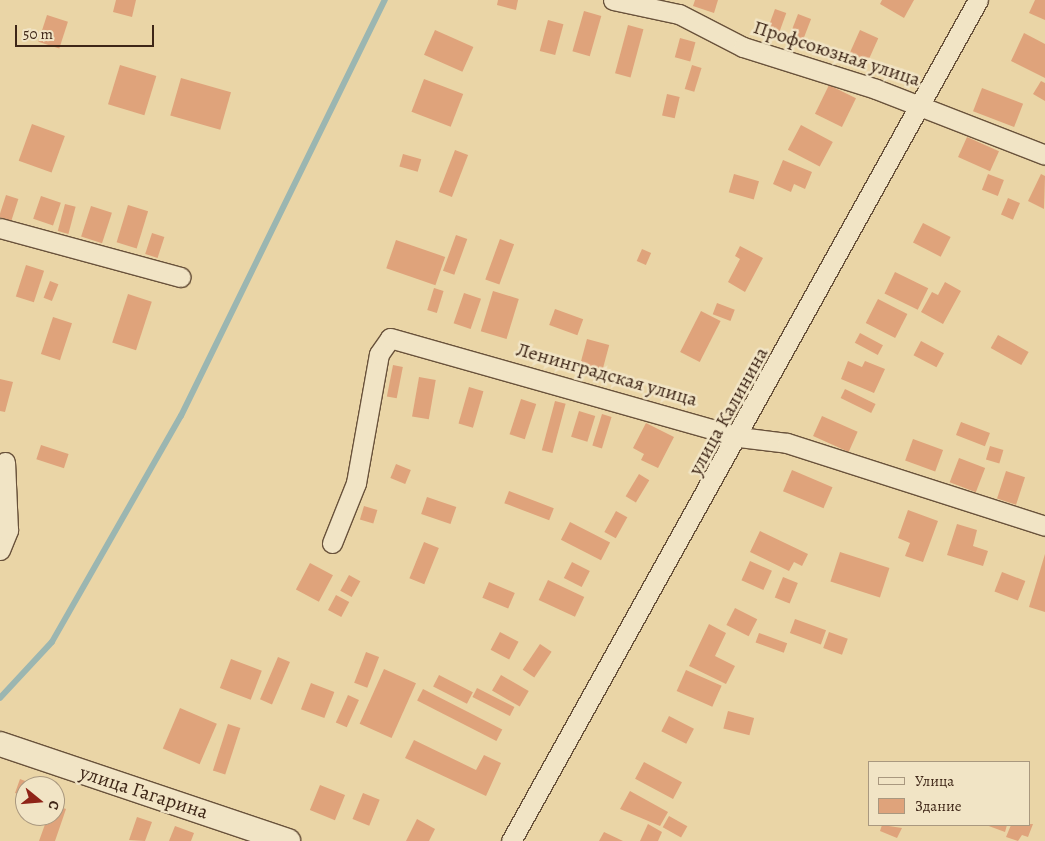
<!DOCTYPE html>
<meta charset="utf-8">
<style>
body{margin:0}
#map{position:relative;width:1045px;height:841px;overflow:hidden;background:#ead5a6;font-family:Alegreya,serif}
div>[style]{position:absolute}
.stream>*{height:5.5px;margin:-2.75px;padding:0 2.75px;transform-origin:2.75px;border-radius:2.75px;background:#9bb6b1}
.building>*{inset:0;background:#dfa37b;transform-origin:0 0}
.roads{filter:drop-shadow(1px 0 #69523b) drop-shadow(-1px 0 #69523b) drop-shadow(0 1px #69523b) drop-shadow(0 -1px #69523b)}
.minor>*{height:19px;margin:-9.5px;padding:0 9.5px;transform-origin:9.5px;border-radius:9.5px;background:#f1e4c5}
.tertiary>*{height:24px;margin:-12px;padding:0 12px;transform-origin:12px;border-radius:12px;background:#f1e4c5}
span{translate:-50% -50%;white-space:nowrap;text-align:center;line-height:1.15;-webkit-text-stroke:5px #f1e4c5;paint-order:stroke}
.street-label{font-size:20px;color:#3e2617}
.legend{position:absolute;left:868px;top:761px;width:162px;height:65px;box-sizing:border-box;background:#f1e4c5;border:1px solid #a9987f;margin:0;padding:6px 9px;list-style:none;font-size:15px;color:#3e2617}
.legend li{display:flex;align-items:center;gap:10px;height:25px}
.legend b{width:25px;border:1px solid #a9987f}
.north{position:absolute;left:15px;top:776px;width:50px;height:50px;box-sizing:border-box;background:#f1e4c5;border:1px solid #a9987f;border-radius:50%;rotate:107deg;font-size:14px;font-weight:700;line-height:20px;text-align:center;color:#3e2617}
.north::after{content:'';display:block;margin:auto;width:18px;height:22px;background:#8f2418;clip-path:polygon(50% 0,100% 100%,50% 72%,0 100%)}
.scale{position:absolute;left:15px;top:25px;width:139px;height:22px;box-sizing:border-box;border:2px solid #3e2617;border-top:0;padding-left:6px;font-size:15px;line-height:18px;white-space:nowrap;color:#3e2617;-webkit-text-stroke:4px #f1e4c5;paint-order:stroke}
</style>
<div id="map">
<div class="stream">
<div style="left:0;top:698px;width:76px;rotate:-47.1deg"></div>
<div style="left:52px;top:642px;width:260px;rotate:-60.3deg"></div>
<div style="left:181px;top:416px;width:463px;rotate:-63.9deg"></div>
</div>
<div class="building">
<div style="clip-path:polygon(116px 0,136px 0,132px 17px,113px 12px)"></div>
<div style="clip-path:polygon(498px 0,518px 0,516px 10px,497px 5px)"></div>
<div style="clip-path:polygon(695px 0,718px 0,714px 13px,693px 6px)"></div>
<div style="clip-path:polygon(882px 0,914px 0,904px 18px,880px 4px)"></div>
<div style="clip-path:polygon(1035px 0,1045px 0,1045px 20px,1029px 13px)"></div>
<div style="left:775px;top:9px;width:12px;height:23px;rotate:20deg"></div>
<div style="left:584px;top:11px;width:18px;height:42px;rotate:16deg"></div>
<div style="left:798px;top:14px;width:14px;height:27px;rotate:21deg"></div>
<div style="left:47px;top:15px;width:22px;height:28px;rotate:18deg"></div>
<div style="left:548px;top:20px;width:16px;height:32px;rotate:15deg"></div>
<div style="left:628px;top:25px;width:16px;height:50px;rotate:15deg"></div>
<div style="left:435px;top:30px;width:42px;height:27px;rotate:24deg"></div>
<div style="left:860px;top:30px;width:20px;height:28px;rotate:24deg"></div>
<div style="clip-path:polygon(1024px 33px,1045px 44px,1045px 78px,1011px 61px)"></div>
<div style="left:680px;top:38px;width:16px;height:20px;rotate:15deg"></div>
<div style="left:120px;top:65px;width:38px;height:41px;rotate:17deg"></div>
<div style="left:692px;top:65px;width:10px;height:25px;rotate:17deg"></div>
<div style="left:181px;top:78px;width:52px;height:39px;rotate:16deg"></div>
<div style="left:424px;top:79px;width:42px;height:35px;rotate:21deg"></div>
<div style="clip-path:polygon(1041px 81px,1045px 83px,1045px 101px,1033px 94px)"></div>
<div style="left:829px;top:85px;width:30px;height:32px;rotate:26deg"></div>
<div style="left:982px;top:88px;width:44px;height:25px;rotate:21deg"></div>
<div style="left:667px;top:94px;width:13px;height:22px;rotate:13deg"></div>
<div style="left:32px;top:124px;width:35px;height:39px;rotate:20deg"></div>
<div style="left:801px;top:125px;width:36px;height:28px;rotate:28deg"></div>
<div style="left:967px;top:137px;width:35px;height:22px;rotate:24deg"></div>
<div style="left:455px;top:150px;width:14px;height:45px;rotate:21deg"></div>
<div style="left:403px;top:154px;width:19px;height:13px;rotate:16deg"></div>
<div style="clip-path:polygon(783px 160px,812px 172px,805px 189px,794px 184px,791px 192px,773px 184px)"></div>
<div style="left:734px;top:174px;width:26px;height:19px;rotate:16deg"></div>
<div style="left:988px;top:174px;width:17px;height:17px;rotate:21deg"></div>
<div style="clip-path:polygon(1041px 174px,1045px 176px,1044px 209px,1028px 201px)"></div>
<div style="left:6px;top:195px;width:13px;height:23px;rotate:18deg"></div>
<div style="left:41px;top:196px;width:21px;height:24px;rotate:19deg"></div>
<div style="left:1008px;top:198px;width:13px;height:18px;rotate:23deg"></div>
<div style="left:65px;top:204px;width:11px;height:28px;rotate:15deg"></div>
<div style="left:128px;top:205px;width:21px;height:39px;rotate:17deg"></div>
<div style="left:91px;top:206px;width:22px;height:32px;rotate:18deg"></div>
<div style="left:923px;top:223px;width:31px;height:22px;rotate:27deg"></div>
<div style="left:152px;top:233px;width:13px;height:22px;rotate:18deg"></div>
<div style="left:456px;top:235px;width:12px;height:38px;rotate:20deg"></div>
<div style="left:500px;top:239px;width:15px;height:43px;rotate:20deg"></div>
<div style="left:396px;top:240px;width:52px;height:30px;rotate:19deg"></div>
<div style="clip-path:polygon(740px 246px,763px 258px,745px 292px,728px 282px,740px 259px,735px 256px)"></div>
<div style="left:642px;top:249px;width:10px;height:13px;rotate:24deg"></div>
<div style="left:26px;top:265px;width:19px;height:33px;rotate:18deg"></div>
<div style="left:895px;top:272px;width:37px;height:24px;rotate:26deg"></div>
<div style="left:50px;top:281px;width:9px;height:18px;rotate:21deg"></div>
<div style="clip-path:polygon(945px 282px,961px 291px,943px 324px,921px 312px,932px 292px,938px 295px)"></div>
<div style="left:434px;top:288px;width:10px;height:23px;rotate:17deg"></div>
<div style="left:493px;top:291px;width:27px;height:42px;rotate:17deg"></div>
<div style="left:464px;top:293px;width:18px;height:32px;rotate:19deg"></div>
<div style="left:128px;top:294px;width:25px;height:51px;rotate:18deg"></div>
<div style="left:878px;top:299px;width:33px;height:27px;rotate:27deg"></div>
<div style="left:717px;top:303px;width:19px;height:12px;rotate:21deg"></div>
<div style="left:555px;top:309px;width:30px;height:17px;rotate:20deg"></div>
<div style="left:701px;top:311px;width:22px;height:46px;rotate:27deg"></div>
<div style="left:53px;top:317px;width:20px;height:39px;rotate:18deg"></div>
<div style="left:860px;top:333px;width:26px;height:11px;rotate:28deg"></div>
<div style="left:998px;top:335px;width:35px;height:15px;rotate:29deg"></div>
<div style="left:587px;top:339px;width:23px;height:27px;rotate:15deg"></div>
<div style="left:921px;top:341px;width:26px;height:16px;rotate:28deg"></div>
<div style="clip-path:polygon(848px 361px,862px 367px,865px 361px,885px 369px,874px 393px,841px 379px)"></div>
<div style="left:393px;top:365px;width:10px;height:32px;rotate:11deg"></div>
<div style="left:419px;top:377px;width:17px;height:40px;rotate:10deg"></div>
<div style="clip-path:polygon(0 379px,13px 382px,5px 412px,0 411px)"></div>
<div style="left:469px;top:387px;width:15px;height:38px;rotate:16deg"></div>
<div style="left:845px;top:389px;width:34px;height:10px;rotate:26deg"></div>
<div style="left:521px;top:399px;width:16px;height:37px;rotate:18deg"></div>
<div style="left:555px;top:401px;width:11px;height:51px;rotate:15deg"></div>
<div style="left:579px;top:411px;width:17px;height:27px;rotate:17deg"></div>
<div style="left:602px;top:414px;width:10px;height:33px;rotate:17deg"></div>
<div style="left:822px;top:416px;width:39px;height:22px;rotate:24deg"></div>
<div style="left:961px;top:422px;width:31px;height:14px;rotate:21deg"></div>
<div style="clip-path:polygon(646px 423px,674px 437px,658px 468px,641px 460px,644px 454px,633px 448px)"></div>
<div style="left:913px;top:439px;width:32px;height:23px;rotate:20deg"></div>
<div style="left:41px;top:445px;width:29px;height:15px;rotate:18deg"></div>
<div style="left:990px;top:446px;width:14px;height:14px;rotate:17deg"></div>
<div style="left:959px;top:458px;width:28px;height:26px;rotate:21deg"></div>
<div style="left:396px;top:464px;width:16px;height:15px;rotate:22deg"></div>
<div style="left:792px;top:470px;width:44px;height:23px;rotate:23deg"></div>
<div style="left:1006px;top:471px;width:20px;height:29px;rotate:18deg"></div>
<div style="left:639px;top:474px;width:12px;height:26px;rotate:31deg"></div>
<div style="left:509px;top:491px;width:48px;height:13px;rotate:21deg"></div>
<div style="left:427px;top:497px;width:31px;height:18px;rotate:19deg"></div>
<div style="left:364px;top:506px;width:14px;height:14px;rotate:17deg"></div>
<div style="clip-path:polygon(908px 510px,938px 521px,923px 562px,905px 556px,910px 543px,898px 538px)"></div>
<div style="left:616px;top:511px;width:13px;height:24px;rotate:29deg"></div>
<div style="left:570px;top:522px;width:45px;height:20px;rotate:27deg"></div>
<div style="clip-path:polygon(957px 524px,977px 530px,973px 546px,988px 551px,983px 566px,947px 555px)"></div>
<div style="clip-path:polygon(760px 531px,808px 554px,802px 566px,794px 562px,789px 571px,750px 552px)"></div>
<div style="left:424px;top:542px;width:16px;height:39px;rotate:22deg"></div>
<div style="left:840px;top:552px;width:52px;height:31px;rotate:18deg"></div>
<div style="clip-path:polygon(1045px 554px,1045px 612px,1029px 607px)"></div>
<div style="left:750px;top:561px;width:24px;height:21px;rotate:24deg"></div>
<div style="left:572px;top:562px;width:20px;height:18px;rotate:27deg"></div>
<div style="left:310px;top:563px;width:26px;height:30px;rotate:28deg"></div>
<div style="left:1002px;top:572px;width:25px;height:21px;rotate:21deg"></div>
<div style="left:349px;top:575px;width:13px;height:18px;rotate:29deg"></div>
<div style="left:783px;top:577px;width:16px;height:22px;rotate:22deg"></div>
<div style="left:548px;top:580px;width:40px;height:22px;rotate:25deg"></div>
<div style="left:489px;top:582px;width:28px;height:17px;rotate:23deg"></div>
<div style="left:336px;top:595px;width:15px;height:17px;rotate:28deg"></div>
<div style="left:735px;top:608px;width:25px;height:19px;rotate:27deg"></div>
<div style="left:795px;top:619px;width:33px;height:15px;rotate:20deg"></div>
<div style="clip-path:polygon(709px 624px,726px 633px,715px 656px,735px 666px,726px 684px,689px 666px)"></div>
<div style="left:500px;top:632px;width:21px;height:20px;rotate:28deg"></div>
<div style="left:829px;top:632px;width:20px;height:17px;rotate:20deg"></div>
<div style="left:759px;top:633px;width:30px;height:10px;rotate:20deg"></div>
<div style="left:540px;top:644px;width:14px;height:31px;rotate:34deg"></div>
<div style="left:366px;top:652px;width:14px;height:33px;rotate:21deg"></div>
<div style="left:278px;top:657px;width:13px;height:46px;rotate:23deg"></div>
<div style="left:231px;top:659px;width:33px;height:31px;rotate:21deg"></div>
<div style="left:384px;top:669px;width:35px;height:60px;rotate:24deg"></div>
<div style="left:686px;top:670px;width:39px;height:23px;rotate:24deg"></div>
<div style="left:439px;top:675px;width:38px;height:13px;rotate:27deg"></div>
<div style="left:501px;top:675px;width:32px;height:18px;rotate:30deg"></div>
<div style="left:311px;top:683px;width:25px;height:28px;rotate:21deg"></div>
<div style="left:477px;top:688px;width:42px;height:10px;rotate:27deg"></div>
<div style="left:423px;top:689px;width:89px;height:13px;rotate:27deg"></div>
<div style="left:348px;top:695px;width:12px;height:30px;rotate:24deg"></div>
<div style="left:180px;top:708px;width:40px;height:44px;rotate:23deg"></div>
<div style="left:728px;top:711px;width:27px;height:18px;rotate:15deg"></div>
<div style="left:669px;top:716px;width:28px;height:17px;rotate:27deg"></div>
<div style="left:228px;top:724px;width:13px;height:49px;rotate:18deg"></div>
<div style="clip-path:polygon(414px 740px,476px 770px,484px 755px,501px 763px,486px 796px,405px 758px)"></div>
<div style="left:644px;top:762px;width:43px;height:19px;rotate:28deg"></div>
<div style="clip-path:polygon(20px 779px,38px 786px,25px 786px,25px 796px,15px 793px)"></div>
<div style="left:320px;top:785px;width:27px;height:27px;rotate:22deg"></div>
<div style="clip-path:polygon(630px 791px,668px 812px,660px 826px,620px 809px)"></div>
<div style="left:363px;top:793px;width:18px;height:28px;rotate:22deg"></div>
<div style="clip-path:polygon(55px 805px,66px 809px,55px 841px,39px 841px,48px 816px,55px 816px)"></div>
<div style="left:669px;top:816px;width:21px;height:13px;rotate:29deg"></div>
<div style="clip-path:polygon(137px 817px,152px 822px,145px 841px,129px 840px)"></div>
<div style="clip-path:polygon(417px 819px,435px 829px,429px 841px,406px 841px)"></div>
<div style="clip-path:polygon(648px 824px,662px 832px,658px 841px,640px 841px)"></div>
<div style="clip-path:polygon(1033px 824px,1028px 837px,1022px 835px,1018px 841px,1006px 837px,1011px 825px)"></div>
<div style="clip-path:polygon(882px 825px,902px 828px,897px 838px,880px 831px)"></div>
<div style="clip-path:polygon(986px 825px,1007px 825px,1005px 832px)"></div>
<div style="clip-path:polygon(175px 826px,194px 833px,191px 841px,169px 841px)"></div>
<div style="clip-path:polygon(604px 832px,623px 841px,599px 841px)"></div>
</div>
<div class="roads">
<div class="minor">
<div style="left:613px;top:0;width:67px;rotate:12deg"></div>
<div style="left:679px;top:14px;width:72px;rotate:27.3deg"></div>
<div style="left:743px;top:47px;width:139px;rotate:17.5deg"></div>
<div style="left:876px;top:89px;width:181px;rotate:21.3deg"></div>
<div style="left:0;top:228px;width:187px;rotate:15.2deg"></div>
<div style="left:332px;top:543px;width:65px;rotate:-68.2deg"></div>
<div style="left:356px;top:483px;width:131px;rotate:-79.9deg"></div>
<div style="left:379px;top:354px;width:19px;rotate:-55deg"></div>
<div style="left:390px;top:338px;width:363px;rotate:15.8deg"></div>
<div style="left:739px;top:437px;width:48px;rotate:7.1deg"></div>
<div style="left:787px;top:443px;width:271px;rotate:17.8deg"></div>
<div style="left:0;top:550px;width:22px;rotate:-68deg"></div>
<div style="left:8px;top:530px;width:68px;rotate:-92.5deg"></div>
<div style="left:511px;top:841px;width:962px;rotate:-60.96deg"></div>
</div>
<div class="tertiary">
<div style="left:0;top:744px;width:304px;rotate:18.6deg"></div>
</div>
</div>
<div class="street-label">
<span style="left:837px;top:53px;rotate:18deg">Профсоюзная улица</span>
<span style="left:607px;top:374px;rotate:16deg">Ленинградская улица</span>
<span style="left:728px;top:411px;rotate:-61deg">улица Калинина</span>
<span style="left:144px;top:792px;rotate:18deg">улица Гагарина</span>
</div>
<ul class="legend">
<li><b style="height:6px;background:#f1e4c5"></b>Улица</li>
<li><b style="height:14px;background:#dfa37b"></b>Здание</li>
</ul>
<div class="north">С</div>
<div class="scale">50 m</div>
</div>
